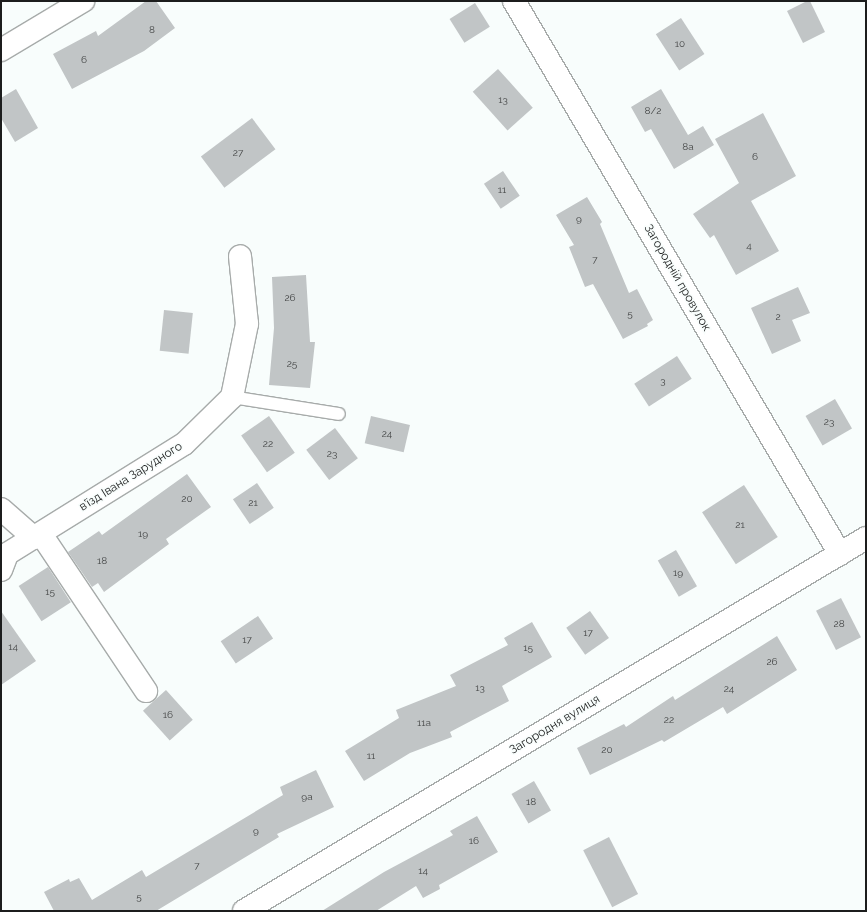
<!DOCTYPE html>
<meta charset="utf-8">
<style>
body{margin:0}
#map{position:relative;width:867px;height:912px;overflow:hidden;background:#f8fdfc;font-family:Raleway,sans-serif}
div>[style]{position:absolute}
.building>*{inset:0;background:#c1c5c6;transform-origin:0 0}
.roads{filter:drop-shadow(1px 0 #a7abaa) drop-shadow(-1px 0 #a7abaa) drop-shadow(0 1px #a7abaa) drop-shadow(0 -1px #a7abaa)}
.service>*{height:12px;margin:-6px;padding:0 6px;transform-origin:6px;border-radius:6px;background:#fff}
.minor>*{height:22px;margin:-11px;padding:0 11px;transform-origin:11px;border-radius:11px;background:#fff}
span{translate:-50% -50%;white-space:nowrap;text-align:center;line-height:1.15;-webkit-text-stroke:3px #f8fdfc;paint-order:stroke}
.number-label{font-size:10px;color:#454747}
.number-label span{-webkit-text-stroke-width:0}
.street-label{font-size:12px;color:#1c1d1d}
.frame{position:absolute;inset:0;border:2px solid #1c1d1d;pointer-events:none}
</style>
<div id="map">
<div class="building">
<div style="clip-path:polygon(146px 1px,156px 1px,175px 28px,144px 51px,72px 89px,53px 54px,96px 31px,98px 36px)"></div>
<div style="clip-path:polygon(807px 1px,810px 1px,825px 32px,803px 43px,787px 11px)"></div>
<div style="left:475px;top:3px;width:28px;height:30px;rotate:58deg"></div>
<div style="left:681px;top:18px;width:43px;height:30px;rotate:57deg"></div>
<div style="left:498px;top:69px;width:52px;height:34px;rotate:48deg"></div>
<div style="clip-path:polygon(16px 89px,38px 128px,15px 142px,1px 118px,1px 98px)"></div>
<div style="clip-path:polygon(661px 89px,688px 135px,703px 126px,714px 145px,674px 169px,651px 129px,645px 132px,631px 107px)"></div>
<div style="clip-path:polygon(763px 113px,796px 176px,751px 201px,779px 251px,736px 275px,714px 235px,710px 238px,693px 214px,739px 183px,715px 139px)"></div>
<div style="left:252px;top:118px;width:39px;height:64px;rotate:53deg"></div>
<div style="left:503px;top:171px;width:30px;height:23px;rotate:56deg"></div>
<div style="clip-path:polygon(587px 197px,602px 222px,600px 224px,629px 293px,637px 289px,653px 320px,647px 324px,648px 326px,623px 339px,593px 284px,585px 287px,569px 247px,574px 245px,556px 215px)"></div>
<div style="clip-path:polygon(306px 275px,310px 342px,315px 342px,310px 388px,269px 385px,274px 328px,272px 277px)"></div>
<div style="clip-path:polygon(798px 287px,810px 313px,792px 320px,801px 341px,772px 354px,751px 308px)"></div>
<div style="left:164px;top:310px;width:29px;height:41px;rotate:6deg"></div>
<div style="left:677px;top:356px;width:27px;height:51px;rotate:57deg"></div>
<div style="left:835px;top:399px;width:34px;height:34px;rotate:60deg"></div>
<div style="left:269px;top:416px;width:45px;height:34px;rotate:55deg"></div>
<div style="left:371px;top:416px;width:40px;height:28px;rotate:13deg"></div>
<div style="left:335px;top:428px;width:38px;height:36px;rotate:53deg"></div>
<div style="clip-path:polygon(187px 474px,211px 507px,166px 539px,169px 544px,104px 592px,98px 583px,92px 587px,68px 552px,99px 531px,102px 535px)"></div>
<div style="left:257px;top:483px;width:30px;height:29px;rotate:56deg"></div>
<div style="left:744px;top:485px;width:62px;height:50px;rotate:57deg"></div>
<div style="left:676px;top:550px;width:42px;height:21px;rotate:60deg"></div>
<div style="left:48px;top:567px;width:42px;height:35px;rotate:57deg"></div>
<div style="left:841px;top:598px;width:44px;height:28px;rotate:63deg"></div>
<div style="clip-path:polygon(1px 611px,36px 661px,1px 685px)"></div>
<div style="left:590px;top:611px;width:33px;height:29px;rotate:55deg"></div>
<div style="left:258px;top:616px;width:27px;height:45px;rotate:56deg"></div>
<div style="clip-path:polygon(532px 622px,552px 657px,502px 686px,509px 701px,450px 732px,452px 737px,410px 753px,364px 781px,345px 751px,399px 718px,396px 710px,456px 686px,450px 675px,508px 645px,504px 638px)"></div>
<div style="clip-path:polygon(777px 636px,797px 670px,727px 714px,723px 707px,664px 742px,662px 740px,590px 775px,577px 748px,624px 724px,626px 727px,673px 696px,675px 700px)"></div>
<div style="left:166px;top:690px;width:40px;height:31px;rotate:48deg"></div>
<div style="clip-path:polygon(316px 770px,334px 807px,277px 834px,279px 837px,156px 911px,54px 911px,44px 892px,69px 879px,70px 882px,79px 878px,92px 900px,142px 870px,146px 877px,283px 795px,280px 787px)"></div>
<div style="left:534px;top:781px;width:34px;height:26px;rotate:60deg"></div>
<div style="clip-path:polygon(477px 816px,498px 852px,439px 885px,440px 889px,423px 898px,416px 886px,376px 911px,322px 911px,384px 872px,453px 835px,450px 831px)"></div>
<div style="left:609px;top:837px;width:64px;height:29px;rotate:63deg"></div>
</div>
<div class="roads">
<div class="service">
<div style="left:232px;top:397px;width:108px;rotate:9deg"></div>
</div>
<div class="minor">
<div style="left:514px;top:1px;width:642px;rotate:59.48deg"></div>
<div style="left:1px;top:50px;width:96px;rotate:-30.9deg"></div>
<div style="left:1px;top:509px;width:44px;rotate:41.3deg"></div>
<div style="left:41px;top:534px;width:189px;rotate:56.2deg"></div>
<div style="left:1px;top:570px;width:17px;rotate:-69deg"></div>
<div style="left:7px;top:554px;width:208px;rotate:-31.9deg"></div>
<div style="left:184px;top:444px;width:67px;rotate:-44.4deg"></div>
<div style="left:232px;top:397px;width:75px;rotate:-78.4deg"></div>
<div style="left:247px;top:324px;width:68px;rotate:-95.9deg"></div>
<div style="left:244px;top:911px;width:725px;rotate:-30.95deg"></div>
</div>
</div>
<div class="number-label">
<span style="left:152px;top:30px">8</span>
<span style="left:680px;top:44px">10</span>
<span style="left:84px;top:60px">6</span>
<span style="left:503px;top:100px">13</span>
<span style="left:653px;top:111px">8/2</span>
<span style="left:688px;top:147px">8а</span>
<span style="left:238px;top:153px">27</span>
<span style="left:755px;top:157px">6</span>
<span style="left:502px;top:190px">11</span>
<span style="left:579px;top:219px">9</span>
<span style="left:749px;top:246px">4</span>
<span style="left:595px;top:260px">7</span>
<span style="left:290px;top:298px">26</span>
<span style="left:630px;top:314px">5</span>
<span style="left:778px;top:317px">2</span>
<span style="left:292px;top:364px">25</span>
<span style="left:663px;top:381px">3</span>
<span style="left:829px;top:422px">23</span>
<span style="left:387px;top:434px">24</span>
<span style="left:268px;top:444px">22</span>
<span style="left:332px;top:454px">23</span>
<span style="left:187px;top:499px">20</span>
<span style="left:253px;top:503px">21</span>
<span style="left:740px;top:525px">21</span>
<span style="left:143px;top:534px">19</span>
<span style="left:102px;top:561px">18</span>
<span style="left:678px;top:573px">19</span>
<span style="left:50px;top:592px">15</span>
<span style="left:839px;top:624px">28</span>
<span style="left:588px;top:633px">17</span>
<span style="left:247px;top:640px">17</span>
<span style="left:13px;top:647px">14</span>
<span style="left:528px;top:648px">15</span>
<span style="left:772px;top:662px">26</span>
<span style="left:480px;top:688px">13</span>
<span style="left:729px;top:689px">24</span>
<span style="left:168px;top:715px">16</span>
<span style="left:669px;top:720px">22</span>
<span style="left:424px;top:723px">11а</span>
<span style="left:607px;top:750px">20</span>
<span style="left:371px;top:756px">11</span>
<span style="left:307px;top:797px">9а</span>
<span style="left:531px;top:802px">18</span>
<span style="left:256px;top:831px">9</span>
<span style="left:474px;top:841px">16</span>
<span style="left:197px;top:866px">7</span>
<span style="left:423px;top:871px">14</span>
<span style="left:139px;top:897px">5</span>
</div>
<div class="street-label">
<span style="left:677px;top:278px;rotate:60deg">Загородній провулок</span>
<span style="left:131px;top:477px;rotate:-32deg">в’їзд Івана Зарудного</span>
<span style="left:555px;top:725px;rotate:-31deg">Загородня вулиця</span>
</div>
<div class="frame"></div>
</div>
